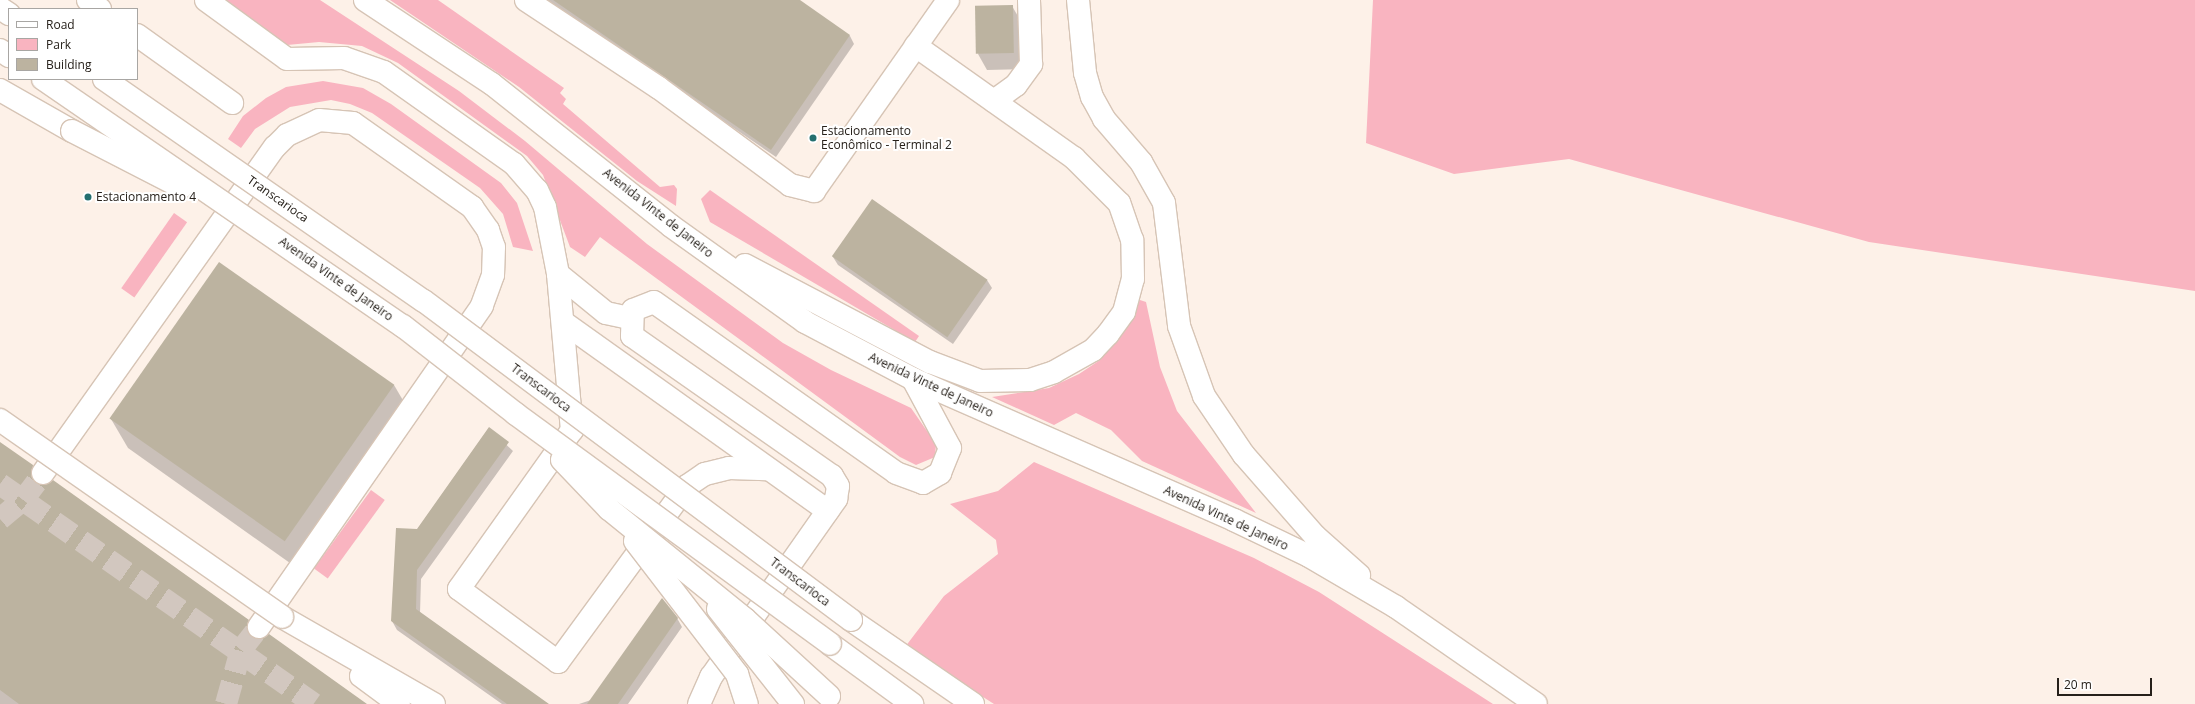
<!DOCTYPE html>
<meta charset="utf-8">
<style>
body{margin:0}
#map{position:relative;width:2195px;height:704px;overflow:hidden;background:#fdf1e8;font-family:"Open Sans",sans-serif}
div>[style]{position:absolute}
.green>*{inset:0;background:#f9b4c0;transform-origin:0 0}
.shadow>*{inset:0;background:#0003}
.building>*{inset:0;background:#bcb3a0;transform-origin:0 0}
.minor-tunnel>*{height:22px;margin-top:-11px;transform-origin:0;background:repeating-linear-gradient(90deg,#d2c7bf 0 22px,transparent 0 33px)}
.roads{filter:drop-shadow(1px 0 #d6c4b5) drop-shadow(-1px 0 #d6c4b5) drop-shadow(0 1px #d6c4b5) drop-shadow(0 -1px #d6c4b5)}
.minor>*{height:22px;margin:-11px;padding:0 11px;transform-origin:11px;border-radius:11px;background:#fff}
.bridges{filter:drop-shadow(1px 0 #d6c4b5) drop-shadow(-1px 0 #d6c4b5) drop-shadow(0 1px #d6c4b5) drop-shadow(0 -1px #d6c4b5)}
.minor-bridge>*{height:22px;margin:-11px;padding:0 11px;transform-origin:11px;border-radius:11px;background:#fff}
.dots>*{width:11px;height:11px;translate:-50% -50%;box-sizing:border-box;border:2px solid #fff;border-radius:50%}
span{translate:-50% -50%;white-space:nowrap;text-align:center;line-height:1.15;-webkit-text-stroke:4px #fff;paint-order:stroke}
.poi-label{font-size:12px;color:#26201a}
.left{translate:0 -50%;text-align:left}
.street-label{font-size:12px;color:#26201a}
.legend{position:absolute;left:8px;top:8px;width:130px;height:72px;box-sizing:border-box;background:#fff;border:1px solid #a8a6a3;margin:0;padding:5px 7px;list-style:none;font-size:12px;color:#26201a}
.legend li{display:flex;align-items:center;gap:8px;height:20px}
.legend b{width:20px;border:1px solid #a8a6a3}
.scale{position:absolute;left:2057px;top:678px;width:95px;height:18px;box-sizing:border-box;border:2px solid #26201a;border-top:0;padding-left:5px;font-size:12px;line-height:14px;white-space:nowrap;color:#26201a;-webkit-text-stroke:3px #fff;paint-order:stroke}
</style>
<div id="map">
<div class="green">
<div style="clip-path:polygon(226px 0,320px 0,459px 91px,525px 141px,647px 244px,783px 343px,831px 370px,911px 408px,936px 444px,935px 457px,916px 465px,900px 457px,600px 237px,585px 257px,570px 247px,543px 175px,527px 156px,398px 63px,362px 46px,319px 42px,287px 45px)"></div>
<div style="clip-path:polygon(390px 0,438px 0,564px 88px,560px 93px,566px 99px,563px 104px,660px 187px,674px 185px,677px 189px,676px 206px,637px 181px,519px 87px)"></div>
<div style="clip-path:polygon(1373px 0,2195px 0,2195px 291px,1869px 242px,1569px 159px,1454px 174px,1366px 143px)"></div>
<div style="clip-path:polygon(323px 81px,363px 88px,391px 104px,501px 183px,517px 203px,533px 251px,513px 247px,503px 214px,480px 188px,372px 113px,350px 104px,331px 100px,290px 107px,255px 129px,241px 148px,228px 139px,243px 116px,266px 98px,286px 87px)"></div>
<div style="clip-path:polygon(710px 190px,919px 336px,915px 342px,710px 222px,701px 199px)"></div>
<div style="left:174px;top:213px;width:16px;height:92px;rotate:35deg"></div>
<div style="clip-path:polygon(1140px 300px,1146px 302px,1160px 367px,1177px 411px,1256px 513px,1142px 461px,1111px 430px,1076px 413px,1054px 425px,992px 397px,1049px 388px,1079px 374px,1100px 360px,1121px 336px)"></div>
<div style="clip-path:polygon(1034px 462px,1254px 558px,1319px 592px,1493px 704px,994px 704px,905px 647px,944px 596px,998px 554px,996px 540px,950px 504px,998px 491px)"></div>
<div style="left:371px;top:490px;width:17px;height:97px;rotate:36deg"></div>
</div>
<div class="shadow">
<div style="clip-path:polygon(546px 0,797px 0,850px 36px,854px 44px,776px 157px)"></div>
<div style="clip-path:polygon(1012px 6px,1022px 23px,1023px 69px,987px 70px,978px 54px)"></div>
<div style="clip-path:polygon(833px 257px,987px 280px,992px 288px,953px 344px,838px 265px)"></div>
<div style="clip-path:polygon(394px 385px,411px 414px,297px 568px,128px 448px,111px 419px)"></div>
<div style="clip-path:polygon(489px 428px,513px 451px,421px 579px,420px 614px,547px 704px,502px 704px,397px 630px,392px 621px,417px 530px)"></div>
<div style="clip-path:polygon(0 443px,32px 466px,43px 485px,248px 620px,260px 640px,366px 704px,0 704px)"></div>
<div style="clip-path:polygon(677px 618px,682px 627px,628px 704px,579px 704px,591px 700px)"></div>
</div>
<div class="building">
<div style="clip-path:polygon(553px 0,800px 0,850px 35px,771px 150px)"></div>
<div style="left:1013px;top:5px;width:48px;height:38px;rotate:89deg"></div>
<div style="left:872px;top:199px;width:141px;height:70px;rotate:35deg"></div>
<div style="left:219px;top:262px;width:214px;height:191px;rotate:35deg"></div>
<div style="clip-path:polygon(489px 427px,509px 442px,417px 570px,416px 609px,549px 704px,507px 704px,391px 621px,396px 528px,417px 529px)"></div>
<div style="clip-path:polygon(0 442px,33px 465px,32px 478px,36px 483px,48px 484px,53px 480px,249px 620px,247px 626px,252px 637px,258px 639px,269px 634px,367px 704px,19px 704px,0 690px)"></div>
<div style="clip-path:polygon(662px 598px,678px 618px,618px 704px,587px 704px)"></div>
</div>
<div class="minor-tunnel">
<div style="left:0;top:484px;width:383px;rotate:35deg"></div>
<div style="left:0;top:519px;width:30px;rotate:-40deg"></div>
<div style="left:23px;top:500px;width:34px;rotate:-53deg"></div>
<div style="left:226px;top:704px;width:56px;rotate:-74.5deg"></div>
<div style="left:241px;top:650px;width:29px;rotate:-52deg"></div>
</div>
<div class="roads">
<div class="minor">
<div style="left:88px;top:0;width:15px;rotate:37deg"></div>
<div style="left:206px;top:0;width:100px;rotate:36.1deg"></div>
<div style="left:287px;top:59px;width:57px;rotate:-1deg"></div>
<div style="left:344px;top:58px;width:42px;rotate:19.3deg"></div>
<div style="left:384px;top:72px;width:159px;rotate:35.3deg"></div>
<div style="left:514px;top:164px;width:35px;rotate:49deg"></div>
<div style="left:537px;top:190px;width:19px;rotate:65deg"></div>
<div style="left:545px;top:207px;width:68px;rotate:79deg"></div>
<div style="left:558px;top:274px;width:157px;rotate:84.9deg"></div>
<div style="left:572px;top:430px;width:195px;rotate:125.4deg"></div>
<div style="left:459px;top:589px;width:123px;rotate:36.4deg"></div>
<div style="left:558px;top:662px;width:218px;rotate:-53.8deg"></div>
<div style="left:687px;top:486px;width:22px;rotate:-34deg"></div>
<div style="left:705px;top:474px;width:25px;rotate:-14deg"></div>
<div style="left:729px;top:468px;width:38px;rotate:2deg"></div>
<div style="left:365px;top:0;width:152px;rotate:33.5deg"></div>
<div style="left:492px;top:84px;width:228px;rotate:38.4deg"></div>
<div style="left:671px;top:226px;width:165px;rotate:35.6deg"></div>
<div style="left:805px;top:322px;width:122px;rotate:27.8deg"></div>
<div style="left:913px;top:379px;width:351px;rotate:23.7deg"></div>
<div style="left:1234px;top:520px;width:83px;rotate:25.6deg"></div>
<div style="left:1309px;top:556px;width:101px;rotate:30.4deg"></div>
<div style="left:1396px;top:607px;width:170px;rotate:34.7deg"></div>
<div style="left:526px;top:0;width:159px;rotate:33.5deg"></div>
<div style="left:659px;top:88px;width:163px;rotate:36.5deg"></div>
<div style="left:790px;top:185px;width:25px;rotate:14deg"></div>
<div style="left:814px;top:191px;width:233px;rotate:-54.9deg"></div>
<div style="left:1078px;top:0;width:73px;rotate:84.5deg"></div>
<div style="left:1085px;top:73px;width:25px;rotate:74deg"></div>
<div style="left:1092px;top:97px;width:25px;rotate:61deg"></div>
<div style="left:1104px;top:119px;width:57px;rotate:49.3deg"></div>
<div style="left:1141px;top:162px;width:47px;rotate:60.7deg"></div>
<div style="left:1164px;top:203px;width:124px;rotate:83deg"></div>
<div style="left:1179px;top:326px;width:74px;rotate:70.3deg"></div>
<div style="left:1204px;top:396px;width:71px;rotate:55.9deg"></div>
<div style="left:1244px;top:455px;width:108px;rotate:48.8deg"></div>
<div style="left:1315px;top:536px;width:59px;rotate:41.6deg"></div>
<div style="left:0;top:8px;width:11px;rotate:34deg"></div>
<div style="left:137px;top:35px;width:117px;rotate:35.6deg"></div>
<div style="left:0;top:50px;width:11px;rotate:34deg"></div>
<div style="left:0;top:90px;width:83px;rotate:29.7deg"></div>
<div style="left:994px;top:101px;width:27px;rotate:-36deg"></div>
<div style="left:1016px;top:85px;width:26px;rotate:-54deg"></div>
<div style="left:1031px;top:64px;width:64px;rotate:-91.8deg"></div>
<div style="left:745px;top:265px;width:209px;rotate:27.7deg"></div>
<div style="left:930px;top:362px;width:53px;rotate:20.8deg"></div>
<div style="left:980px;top:381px;width:50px;rotate:-1.1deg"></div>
<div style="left:1030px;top:380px;width:25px;rotate:-18deg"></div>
<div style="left:1054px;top:372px;width:45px;rotate:-29.4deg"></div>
<div style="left:1093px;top:350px;width:22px;rotate:-47deg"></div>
<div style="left:1108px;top:334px;width:27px;rotate:-54deg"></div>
<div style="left:1124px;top:312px;width:34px;rotate:-75deg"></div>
<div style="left:1133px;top:279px;width:39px;rotate:-91deg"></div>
<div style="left:1132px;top:240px;width:39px;rotate:-109deg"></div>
<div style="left:1119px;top:203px;width:64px;rotate:-135deg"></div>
<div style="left:1074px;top:158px;width:194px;rotate:-144.7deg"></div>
<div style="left:558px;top:274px;width:62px;rotate:39.1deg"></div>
<div style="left:606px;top:313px;width:25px;rotate:12deg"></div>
<div style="left:563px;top:322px;width:325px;rotate:35.5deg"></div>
<div style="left:43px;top:473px;width:400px;rotate:-54.6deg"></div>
<div style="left:275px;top:147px;width:17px;rotate:-45deg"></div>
<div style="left:287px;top:135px;width:35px;rotate:-25deg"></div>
<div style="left:319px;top:120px;width:34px;rotate:5deg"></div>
<div style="left:353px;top:123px;width:146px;rotate:35.2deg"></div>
<div style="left:472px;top:207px;width:28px;rotate:55deg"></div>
<div style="left:488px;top:230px;width:18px;rotate:71deg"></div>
<div style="left:494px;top:247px;width:28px;rotate:92deg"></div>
<div style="left:493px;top:275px;width:33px;rotate:110deg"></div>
<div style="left:482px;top:306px;width:391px;rotate:124.8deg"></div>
<div style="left:282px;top:617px;width:175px;rotate:29.8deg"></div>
<div style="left:851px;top:620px;width:148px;rotate:34.5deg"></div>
<div style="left:830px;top:644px;width:102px;rotate:36.2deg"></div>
<div style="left:361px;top:676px;width:47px;rotate:36.4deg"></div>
<div style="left:699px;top:704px;width:30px;rotate:-66deg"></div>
<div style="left:711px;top:677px;width:218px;rotate:-54.9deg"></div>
<div style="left:836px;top:499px;width:13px;rotate:-81deg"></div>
<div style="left:838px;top:486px;width:12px;rotate:-121deg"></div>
<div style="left:832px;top:476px;width:244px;rotate:-145deg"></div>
<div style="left:632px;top:336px;width:26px;rotate:-88deg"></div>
<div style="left:633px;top:310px;width:22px;rotate:-21deg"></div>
<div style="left:654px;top:302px;width:296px;rotate:35.2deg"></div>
<div style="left:896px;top:473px;width:29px;rotate:20deg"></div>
<div style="left:923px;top:483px;width:20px;rotate:-30deg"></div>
<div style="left:940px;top:473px;width:27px;rotate:-68deg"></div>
<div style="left:950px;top:448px;width:78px;rotate:-118.2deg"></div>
</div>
</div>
<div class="bridges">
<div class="minor-bridge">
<div style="left:43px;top:79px;width:437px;rotate:34.5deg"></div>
<div style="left:403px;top:326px;width:143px;rotate:37.9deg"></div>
<div style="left:516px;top:414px;width:389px;rotate:36.2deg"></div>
<div style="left:104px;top:79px;width:389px;rotate:34.8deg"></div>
<div style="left:424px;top:301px;width:533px;rotate:36.76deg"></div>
<div style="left:72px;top:131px;width:123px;rotate:27.2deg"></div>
<div style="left:0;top:420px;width:344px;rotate:34.9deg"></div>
<div style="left:562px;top:460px;width:68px;rotate:46.2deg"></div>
<div style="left:609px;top:509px;width:175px;rotate:39deg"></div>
<div style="left:745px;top:619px;width:114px;rotate:42.5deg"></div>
<div style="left:635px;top:541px;width:168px;rotate:52.5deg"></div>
<div style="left:737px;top:674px;width:32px;rotate:72deg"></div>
<div style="left:718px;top:609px;width:121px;rotate:51.7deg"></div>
</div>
</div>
<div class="dots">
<div style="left:813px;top:138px;background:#246f6f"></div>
<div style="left:88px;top:197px;background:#246f6f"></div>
</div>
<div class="poi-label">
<span class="left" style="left:821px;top:138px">Estacionamento<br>Econômico - Terminal 2</span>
<span class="left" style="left:96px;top:197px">Estacionamento 4</span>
</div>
<div class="street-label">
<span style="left:278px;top:199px;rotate:35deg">Transcarioca</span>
<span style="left:658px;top:213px;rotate:38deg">Avenida Vinte de Janeiro</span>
<span style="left:336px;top:279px;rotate:35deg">Avenida Vinte de Janeiro</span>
<span style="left:931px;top:385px;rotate:25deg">Avenida Vinte de Janeiro</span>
<span style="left:541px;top:388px;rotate:37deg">Transcarioca</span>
<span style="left:1226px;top:518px;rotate:25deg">Avenida Vinte de Janeiro</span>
<span style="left:800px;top:582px;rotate:37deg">Transcarioca</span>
</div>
<ul class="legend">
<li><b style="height:5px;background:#fff"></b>Road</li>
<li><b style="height:11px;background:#f9b4c0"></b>Park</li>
<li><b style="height:11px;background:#bcb3a0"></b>Building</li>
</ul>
<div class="scale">20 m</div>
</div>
